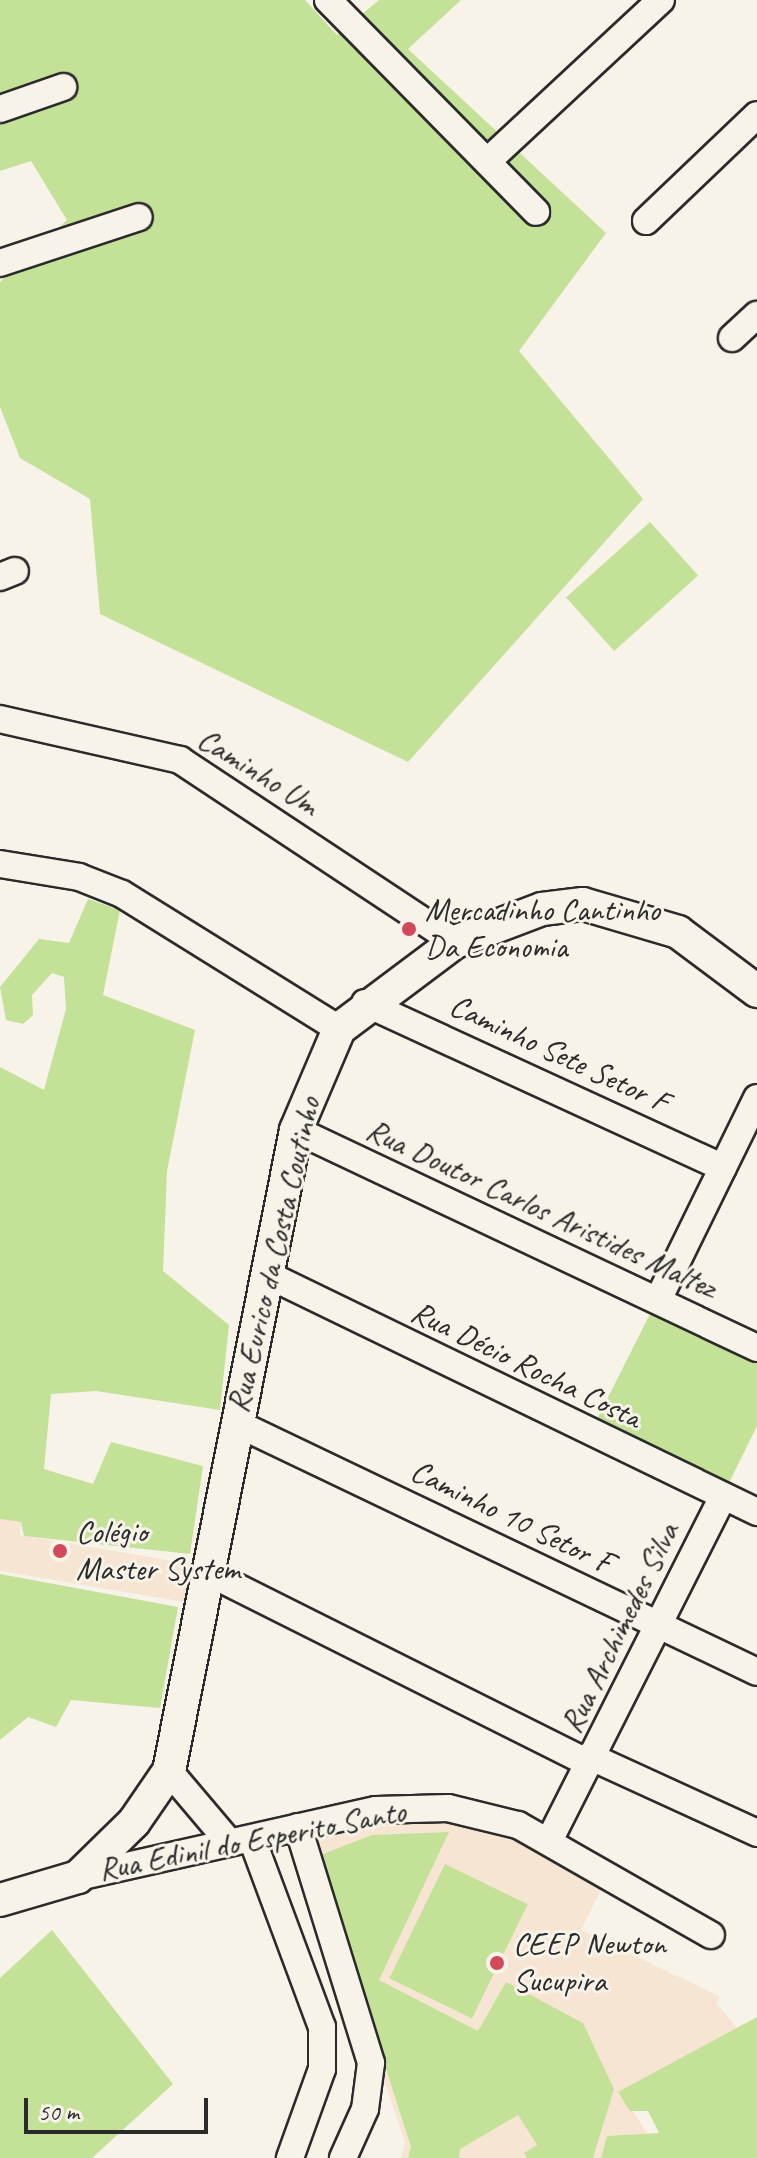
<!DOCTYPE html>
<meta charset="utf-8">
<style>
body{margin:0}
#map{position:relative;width:757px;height:2158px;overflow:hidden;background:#f7f3e8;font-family:Caveat,sans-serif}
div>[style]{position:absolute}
.built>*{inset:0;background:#f7e5d4}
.green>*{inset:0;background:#c4e198;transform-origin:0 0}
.roads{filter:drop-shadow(2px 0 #2b2b2b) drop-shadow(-2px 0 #2b2b2b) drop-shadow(0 2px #2b2b2b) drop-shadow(0 -2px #2b2b2b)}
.minor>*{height:26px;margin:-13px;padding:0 13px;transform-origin:13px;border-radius:13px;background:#f7f3e8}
.tertiary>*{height:32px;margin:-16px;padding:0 16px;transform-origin:16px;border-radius:16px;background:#f7f3e8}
.dots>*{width:22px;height:22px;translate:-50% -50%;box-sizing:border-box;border:4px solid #f7f3e8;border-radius:50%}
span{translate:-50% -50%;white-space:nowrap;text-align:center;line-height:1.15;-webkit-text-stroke:6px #f7f3e8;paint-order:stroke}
.street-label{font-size:32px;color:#2b2b2b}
.poi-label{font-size:32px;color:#2b2b2b}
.left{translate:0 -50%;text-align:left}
.scale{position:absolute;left:24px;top:2098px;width:184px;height:36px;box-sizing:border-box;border:4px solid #2b2b2b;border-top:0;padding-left:10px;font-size:24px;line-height:28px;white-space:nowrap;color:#2b2b2b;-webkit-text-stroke:6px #f7f3e8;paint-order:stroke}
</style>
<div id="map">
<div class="built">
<div style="clip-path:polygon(0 1519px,21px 1522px,20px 1535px,191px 1564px,185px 1602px,0 1571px)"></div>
<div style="clip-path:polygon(450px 1820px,549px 1843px,608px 1876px,581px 1930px,719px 1996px,717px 2004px,745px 2037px,626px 2099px,662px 2158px,401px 2158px,405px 2142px,303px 1841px,382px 1821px)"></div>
</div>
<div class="green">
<div style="clip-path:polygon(0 0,305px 0,337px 35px,379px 0,461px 0,408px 49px,606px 233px,519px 351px,643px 499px,408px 762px,100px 614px,90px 499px,20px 458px,0 407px,0 282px,67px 220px,31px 161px,0 171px)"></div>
<div style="left:650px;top:522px;width:72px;height:113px;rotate:48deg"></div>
<div style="clip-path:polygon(88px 899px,120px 910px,103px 995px,195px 1030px,167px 1171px,163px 1271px,229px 1325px,220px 1410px,96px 1391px,51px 1394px,44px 1469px,93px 1484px,111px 1442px,203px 1466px,190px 1554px,24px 1536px,21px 1522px,0 1519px,0 1067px,44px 1090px,66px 1009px,64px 977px,52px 973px,32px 995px,33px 1015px,23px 1024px,6px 1020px,0 987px,39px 939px,69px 943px)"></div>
<div style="clip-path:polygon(656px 1302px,757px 1353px,757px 1426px,721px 1499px,590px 1433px)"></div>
<div style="clip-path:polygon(0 1574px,178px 1607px,160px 1708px,71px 1700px,56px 1727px,28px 1717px,0 1740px)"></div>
<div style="clip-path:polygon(449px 1832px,379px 1980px,478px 2031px,506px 1982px,583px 2023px,614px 2089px,593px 2158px,527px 2158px,524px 2153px,537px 2145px,518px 2115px,460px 2149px,459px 2158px,408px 2158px,411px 2147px,318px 1856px,372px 1835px)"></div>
<div style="left:445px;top:1864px;width:92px;height:127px;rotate:26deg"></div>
<div style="clip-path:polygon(52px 1930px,173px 2084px,92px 2158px,0 2158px,0 1978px)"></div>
<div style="clip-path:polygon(757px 2017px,757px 2158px,601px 2158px,607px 2136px,659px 2133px,648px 2111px,630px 2111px,618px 2092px)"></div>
</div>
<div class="roads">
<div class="minor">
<div style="left:328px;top:0;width:297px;rotate:45.5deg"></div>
<div style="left:0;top:109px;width:67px;rotate:-19.2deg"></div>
<div style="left:491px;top:158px;width:232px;rotate:-42.9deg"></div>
<div style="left:646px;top:221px;width:153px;rotate:-43.7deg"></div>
<div style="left:0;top:263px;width:146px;rotate:-18.3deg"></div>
<div style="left:732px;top:338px;width:34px;rotate:-43deg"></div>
<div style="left:0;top:577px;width:16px;rotate:-22deg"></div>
<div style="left:0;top:719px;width:185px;rotate:12.8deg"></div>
<div style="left:180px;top:760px;width:330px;rotate:33.5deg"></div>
<div style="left:0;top:864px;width:80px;rotate:9.3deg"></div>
<div style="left:79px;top:877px;width:46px;rotate:21.6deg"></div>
<div style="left:122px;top:894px;width:256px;rotate:31.9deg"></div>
<div style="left:365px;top:1003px;width:394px;rotate:24.7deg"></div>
<div style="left:296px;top:1130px;width:510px;rotate:25.31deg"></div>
<div style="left:266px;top:1274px;width:546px;rotate:25.86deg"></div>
<div style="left:658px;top:1300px;width:225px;rotate:-63.9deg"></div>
<div style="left:236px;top:1423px;width:577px;rotate:25.54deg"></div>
<div style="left:211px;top:1574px;width:419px;rotate:26.6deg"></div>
<div style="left:589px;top:1756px;width:185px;rotate:24.6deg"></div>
<div style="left:169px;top:1771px;width:93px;rotate:49.8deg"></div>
<div style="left:298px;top:1827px;width:247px;rotate:72.8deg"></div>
<div style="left:371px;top:2063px;width:46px;rotate:97.4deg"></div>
<div style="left:365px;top:2109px;width:54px;rotate:114.2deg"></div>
<div style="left:252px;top:1839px;width:201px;rotate:69.6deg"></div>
<div style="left:322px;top:2027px;width:42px;rotate:90deg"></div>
<div style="left:322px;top:2069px;width:95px;rotate:109.8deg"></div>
<div style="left:549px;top:1841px;width:386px;rotate:-63.2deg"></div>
<div style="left:78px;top:1877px;width:305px;rotate:-12.7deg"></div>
<div style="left:376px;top:1810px;width:72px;rotate:-1.6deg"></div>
<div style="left:448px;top:1808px;width:72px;rotate:13.7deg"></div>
<div style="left:518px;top:1825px;width:222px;rotate:29.7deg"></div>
</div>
<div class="tertiary">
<div style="left:0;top:1900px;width:81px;rotate:-16.4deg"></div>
<div style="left:78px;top:1877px;width:78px;rotate:-44.5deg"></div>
<div style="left:134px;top:1822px;width:62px;rotate:-55.5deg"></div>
<div style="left:169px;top:1771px;width:653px;rotate:-78.79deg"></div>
<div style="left:296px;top:1130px;width:110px;rotate:-66.9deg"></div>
<div style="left:339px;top:1029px;width:145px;rotate:-36.9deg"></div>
<div style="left:455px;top:942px;width:93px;rotate:-20.8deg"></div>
<div style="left:542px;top:909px;width:41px;rotate:-7deg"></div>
<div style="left:583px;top:904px;width:99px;rotate:16.4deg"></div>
<div style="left:678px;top:932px;width:99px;rotate:36.8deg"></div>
</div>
</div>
<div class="dots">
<div style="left:409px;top:929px;background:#d1495b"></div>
<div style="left:60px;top:1551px;background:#d1495b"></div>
<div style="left:497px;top:1963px;background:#d1495b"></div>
</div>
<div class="street-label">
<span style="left:258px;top:772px;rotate:32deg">Caminho Um</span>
<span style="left:559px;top:1054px;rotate:25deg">Caminho Sete Setor F</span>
<span style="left:541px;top:1209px;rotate:25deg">Rua Doutor Carlos Aristides Maltez</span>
<span style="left:274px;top:1255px;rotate:-77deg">Rua Eurico da Costa Coutinho</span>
<span style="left:526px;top:1365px;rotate:26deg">Rua Décio Rocha Costa</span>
<span style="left:511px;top:1517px;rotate:26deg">Caminho 10 Setor F</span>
<span style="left:620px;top:1628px;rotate:-64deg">Rua Archimedes Silva</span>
<span style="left:252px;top:1841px;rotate:-11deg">Rua Edinil do Esperito Santo</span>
</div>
<div class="poi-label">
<span class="left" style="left:425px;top:929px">Mercadinho Cantinho<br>Da Economia</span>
<span class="left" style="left:76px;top:1551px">Colégio<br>Master System</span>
<span class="left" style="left:513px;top:1963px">CEEP Newton<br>Sucupira</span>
</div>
<div class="scale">50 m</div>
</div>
